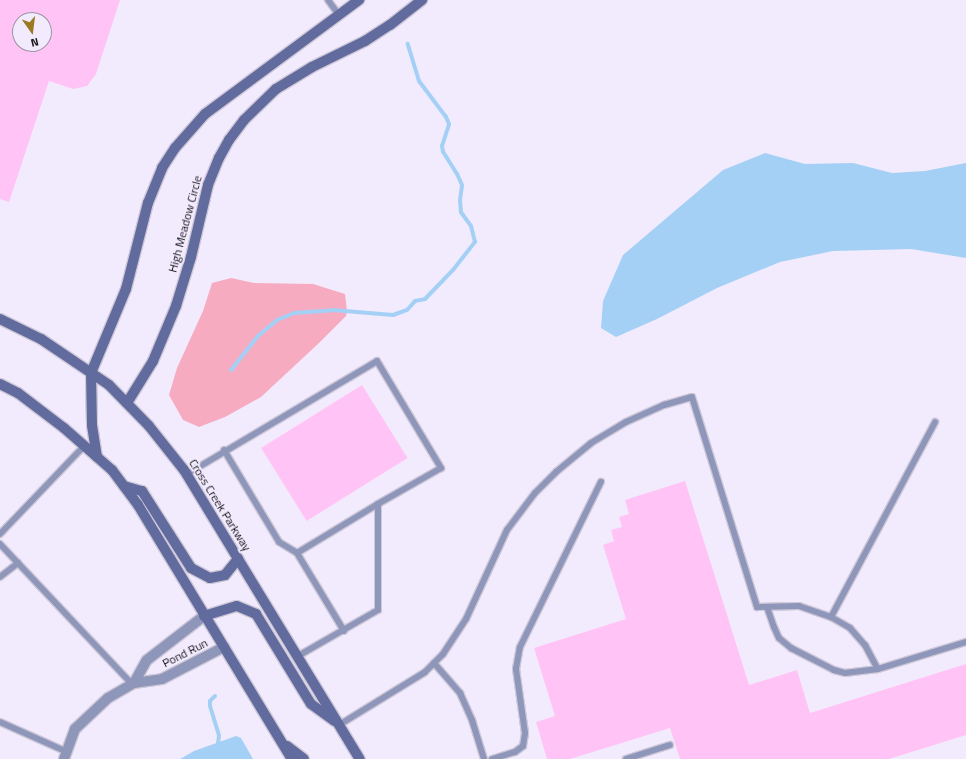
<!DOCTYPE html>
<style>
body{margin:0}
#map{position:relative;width:966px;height:759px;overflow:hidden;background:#f2ebfd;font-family:"Titillium Web",sans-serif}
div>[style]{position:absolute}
.green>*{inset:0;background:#f7abc0}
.water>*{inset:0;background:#a5d0f5}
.stream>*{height:4px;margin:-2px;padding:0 2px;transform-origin:2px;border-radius:2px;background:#a5d0f5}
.building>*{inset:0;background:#ffc4f5;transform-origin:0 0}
.roads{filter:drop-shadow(1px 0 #cfc8d9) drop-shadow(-1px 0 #cfc8d9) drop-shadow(0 1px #cfc8d9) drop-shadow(0 -1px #cfc8d9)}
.lane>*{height:6px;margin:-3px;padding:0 3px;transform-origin:3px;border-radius:3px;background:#8e96b9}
.street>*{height:10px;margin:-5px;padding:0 5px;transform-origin:5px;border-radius:5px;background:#8e96b9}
.secondary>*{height:10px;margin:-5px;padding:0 5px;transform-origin:5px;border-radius:5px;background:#616b9d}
span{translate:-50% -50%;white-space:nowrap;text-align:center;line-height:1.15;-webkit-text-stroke:3.5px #f2ebfd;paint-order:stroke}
.street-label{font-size:12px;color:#16131b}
.north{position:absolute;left:12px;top:12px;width:40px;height:40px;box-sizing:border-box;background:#f2ebfd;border:1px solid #9a95a3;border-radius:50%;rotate:166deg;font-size:11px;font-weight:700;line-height:16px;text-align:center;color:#16131b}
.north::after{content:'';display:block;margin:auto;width:14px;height:18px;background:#997a23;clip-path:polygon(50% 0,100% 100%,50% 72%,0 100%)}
</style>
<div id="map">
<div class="green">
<div style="clip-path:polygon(231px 278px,254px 283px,313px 284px,345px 294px,347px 311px,346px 316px,319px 343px,261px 397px,225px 417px,199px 427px,183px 420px,169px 395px,177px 368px,203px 311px,212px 283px)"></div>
</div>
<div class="water">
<div style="clip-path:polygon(765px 153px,805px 164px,853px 163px,892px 173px,925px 171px,966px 163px,966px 258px,911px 249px,833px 251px,780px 262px,717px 288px,657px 319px,616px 337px,601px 328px,603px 301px,623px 255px,723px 170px)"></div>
<div style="clip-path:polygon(236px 736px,241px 738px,253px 759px,180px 759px,194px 751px)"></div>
</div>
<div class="stream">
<div style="left:231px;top:370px;width:43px;rotate:-51.5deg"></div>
<div style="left:258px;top:336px;width:25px;rotate:-40deg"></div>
<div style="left:277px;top:320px;width:18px;rotate:-22deg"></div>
<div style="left:294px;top:313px;width:39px;rotate:-4deg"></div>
<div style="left:333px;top:310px;width:60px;rotate:4.8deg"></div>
<div style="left:393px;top:315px;width:15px;rotate:-20deg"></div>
<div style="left:407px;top:310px;width:12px;rotate:-48deg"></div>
<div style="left:415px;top:301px;width:10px;rotate:-11deg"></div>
<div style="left:425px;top:299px;width:40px;rotate:-46deg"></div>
<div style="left:453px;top:270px;width:36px;rotate:-52deg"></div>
<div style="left:475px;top:242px;width:16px;rotate:-104deg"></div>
<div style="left:471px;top:226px;width:17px;rotate:-126deg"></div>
<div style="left:461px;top:212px;width:12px;rotate:-95deg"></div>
<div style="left:460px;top:200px;width:15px;rotate:-82deg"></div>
<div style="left:462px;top:185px;width:12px;rotate:-114deg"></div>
<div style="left:457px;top:174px;width:26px;rotate:-122deg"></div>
<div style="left:443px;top:152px;width:6px;rotate:-99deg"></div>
<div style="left:442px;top:146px;width:23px;rotate:-72deg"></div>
<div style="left:449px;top:124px;width:8px;rotate:-113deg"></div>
<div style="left:446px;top:117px;width:45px;rotate:-126.9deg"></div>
<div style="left:419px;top:81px;width:39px;rotate:-107deg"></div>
<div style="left:215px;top:696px;width:7px;rotate:135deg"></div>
<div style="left:210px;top:701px;width:5px;rotate:90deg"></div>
<div style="left:210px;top:706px;width:31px;rotate:73deg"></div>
<div style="left:219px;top:736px;width:7px;rotate:98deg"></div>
</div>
<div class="building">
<div style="clip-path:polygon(evenodd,0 0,120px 0,96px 74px,87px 86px,73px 89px,49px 81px,9px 202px,0 199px,0 0,20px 20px,44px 20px,44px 44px,20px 44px,20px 20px)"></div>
<div style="left:362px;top:385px;width:86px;height:119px;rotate:58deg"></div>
<div style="clip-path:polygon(685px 481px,749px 685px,797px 670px,810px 713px,966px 664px,966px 735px,889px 759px,680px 759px,670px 728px,570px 759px,547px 759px,536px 722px,555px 716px,534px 648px,626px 619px,603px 545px,614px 541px,611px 530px,622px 527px,619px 517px,629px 514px,625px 500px)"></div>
</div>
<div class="roads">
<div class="lane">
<div style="left:328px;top:0;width:19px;rotate:54deg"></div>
<div style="left:224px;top:450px;width:107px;rotate:59.1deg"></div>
<div style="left:279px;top:542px;width:21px;rotate:31deg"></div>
<div style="left:297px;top:553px;width:91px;rotate:58.9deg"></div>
<div style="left:187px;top:474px;width:221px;rotate:-30.7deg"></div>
<div style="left:377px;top:361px;width:125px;rotate:59.1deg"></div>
<div style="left:441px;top:468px;width:73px;rotate:150.3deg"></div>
<div style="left:378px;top:504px;width:106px;rotate:90deg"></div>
<div style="left:378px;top:610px;width:92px;rotate:150.1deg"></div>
<div style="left:0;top:534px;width:122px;rotate:-46.3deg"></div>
<div style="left:0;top:544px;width:192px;rotate:46.7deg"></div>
<div style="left:297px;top:553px;width:95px;rotate:-31.2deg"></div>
<div style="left:0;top:577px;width:23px;rotate:-38deg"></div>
<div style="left:767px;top:607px;width:21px;rotate:71deg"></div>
<div style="left:774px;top:627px;width:12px;rotate:66deg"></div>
<div style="left:779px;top:638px;width:16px;rotate:40deg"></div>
<div style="left:791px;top:648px;width:48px;rotate:27.1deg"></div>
<div style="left:834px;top:670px;width:11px;rotate:15deg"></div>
<div style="left:845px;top:673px;width:33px;rotate:-7deg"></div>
<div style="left:831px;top:617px;width:221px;rotate:-61.9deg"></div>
<div style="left:434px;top:663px;width:40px;rotate:49deg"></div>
<div style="left:460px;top:693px;width:30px;rotate:66deg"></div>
<div style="left:472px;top:720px;width:41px;rotate:72.9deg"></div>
<div style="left:0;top:722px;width:73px;rotate:24.1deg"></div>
<div style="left:339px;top:725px;width:101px;rotate:-31.6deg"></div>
<div style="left:425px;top:672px;width:25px;rotate:-45deg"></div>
<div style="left:443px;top:654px;width:42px;rotate:-56.7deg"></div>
<div style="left:466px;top:619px;width:98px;rotate:-65.3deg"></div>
<div style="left:507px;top:530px;width:46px;rotate:-52.9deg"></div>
<div style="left:535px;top:493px;width:30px;rotate:-45deg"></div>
<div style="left:556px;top:472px;width:45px;rotate:-39.6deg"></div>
<div style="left:591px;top:443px;width:41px;rotate:-31deg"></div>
<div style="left:626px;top:422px;width:42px;rotate:-24.1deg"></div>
<div style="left:664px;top:405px;width:29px;rotate:-16deg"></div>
<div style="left:692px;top:397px;width:220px;rotate:72.8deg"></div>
<div style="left:757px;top:607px;width:42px;rotate:-1.4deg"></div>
<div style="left:799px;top:606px;width:34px;rotate:19deg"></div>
<div style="left:831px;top:617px;width:22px;rotate:30deg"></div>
<div style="left:850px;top:628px;width:23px;rotate:49deg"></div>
<div style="left:865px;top:645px;width:27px;rotate:62deg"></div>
<div style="left:878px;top:669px;width:92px;rotate:-17.1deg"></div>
<div style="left:492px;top:759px;width:24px;rotate:-17deg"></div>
<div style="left:515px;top:752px;width:10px;rotate:-37deg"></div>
<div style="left:523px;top:746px;width:13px;rotate:-81deg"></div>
<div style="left:525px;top:733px;width:65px;rotate:-98deg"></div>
<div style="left:516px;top:669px;width:22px;rotate:-80deg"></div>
<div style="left:520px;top:647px;width:184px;rotate:-63.9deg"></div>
<div style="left:626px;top:759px;width:46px;rotate:-17.7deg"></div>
</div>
<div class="street">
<div style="left:134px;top:683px;width:26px;rotate:-61deg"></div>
<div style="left:147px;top:660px;width:72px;rotate:-37.7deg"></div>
<div style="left:64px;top:759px;width:32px;rotate:-70deg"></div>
<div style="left:75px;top:729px;width:45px;rotate:-43.2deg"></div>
<div style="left:108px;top:698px;width:30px;rotate:-30deg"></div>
<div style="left:134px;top:683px;width:28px;rotate:-8deg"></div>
<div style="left:162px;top:679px;width:70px;rotate:-27.3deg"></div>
</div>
<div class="secondary">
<div style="left:0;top:319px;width:46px;rotate:26deg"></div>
<div style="left:41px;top:339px;width:82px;rotate:34.1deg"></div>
<div style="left:109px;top:385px;width:57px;rotate:45.7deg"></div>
<div style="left:149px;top:426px;width:56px;rotate:51.5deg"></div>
<div style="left:184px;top:470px;width:338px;rotate:58.7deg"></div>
<div style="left:0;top:384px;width:20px;rotate:27deg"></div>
<div style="left:18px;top:393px;width:58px;rotate:37.3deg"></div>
<div style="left:64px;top:428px;width:64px;rotate:41.2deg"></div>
<div style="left:112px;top:470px;width:44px;rotate:53.4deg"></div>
<div style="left:138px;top:505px;width:297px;rotate:58.8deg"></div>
<div style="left:127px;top:403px;width:49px;rotate:-58.2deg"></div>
<div style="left:153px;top:361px;width:60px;rotate:-67.3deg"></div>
<div style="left:176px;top:306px;width:51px;rotate:-73deg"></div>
<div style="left:191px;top:257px;width:74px;rotate:-76.7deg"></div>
<div style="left:208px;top:185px;width:29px;rotate:-68deg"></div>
<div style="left:219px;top:158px;width:21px;rotate:-61deg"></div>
<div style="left:229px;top:140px;width:25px;rotate:-53deg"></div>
<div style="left:244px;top:120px;width:45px;rotate:-44.1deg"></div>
<div style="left:276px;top:89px;width:42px;rotate:-31.4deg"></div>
<div style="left:312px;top:67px;width:59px;rotate:-26.1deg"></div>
<div style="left:365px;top:41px;width:30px;rotate:-33deg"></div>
<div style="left:390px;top:25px;width:41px;rotate:-38deg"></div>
<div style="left:97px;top:457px;width:32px;rotate:-99deg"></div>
<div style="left:92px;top:425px;width:52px;rotate:-91.1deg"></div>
<div style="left:91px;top:373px;width:91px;rotate:-67.4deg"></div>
<div style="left:126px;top:289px;width:89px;rotate:-75.7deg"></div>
<div style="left:148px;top:203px;width:38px;rotate:-68deg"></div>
<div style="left:162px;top:168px;width:24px;rotate:-57deg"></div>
<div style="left:175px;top:148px;width:45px;rotate:-48.6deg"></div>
<div style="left:205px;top:114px;width:192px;rotate:-36.5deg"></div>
<div style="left:124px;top:486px;width:19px;rotate:16deg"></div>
<div style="left:142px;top:491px;width:91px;rotate:57.5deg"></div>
<div style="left:191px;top:568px;width:21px;rotate:28deg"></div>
<div style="left:210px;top:578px;width:15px;rotate:-11deg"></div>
<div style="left:225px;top:575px;width:21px;rotate:-51deg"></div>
<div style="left:204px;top:616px;width:34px;rotate:-17deg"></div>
<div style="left:237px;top:606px;width:21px;rotate:23deg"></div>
<div style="left:256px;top:614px;width:105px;rotate:58.6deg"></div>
<div style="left:311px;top:704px;width:29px;rotate:36deg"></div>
<div style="left:287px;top:746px;width:21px;rotate:37deg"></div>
</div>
</div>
<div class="street-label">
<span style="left:185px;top:224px;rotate:-75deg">High Meadow Circle</span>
<span style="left:220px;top:505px;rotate:58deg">Cross Creek Parkway</span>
<span style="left:185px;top:653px;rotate:-27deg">Pond Run</span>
</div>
<div class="north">N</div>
</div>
